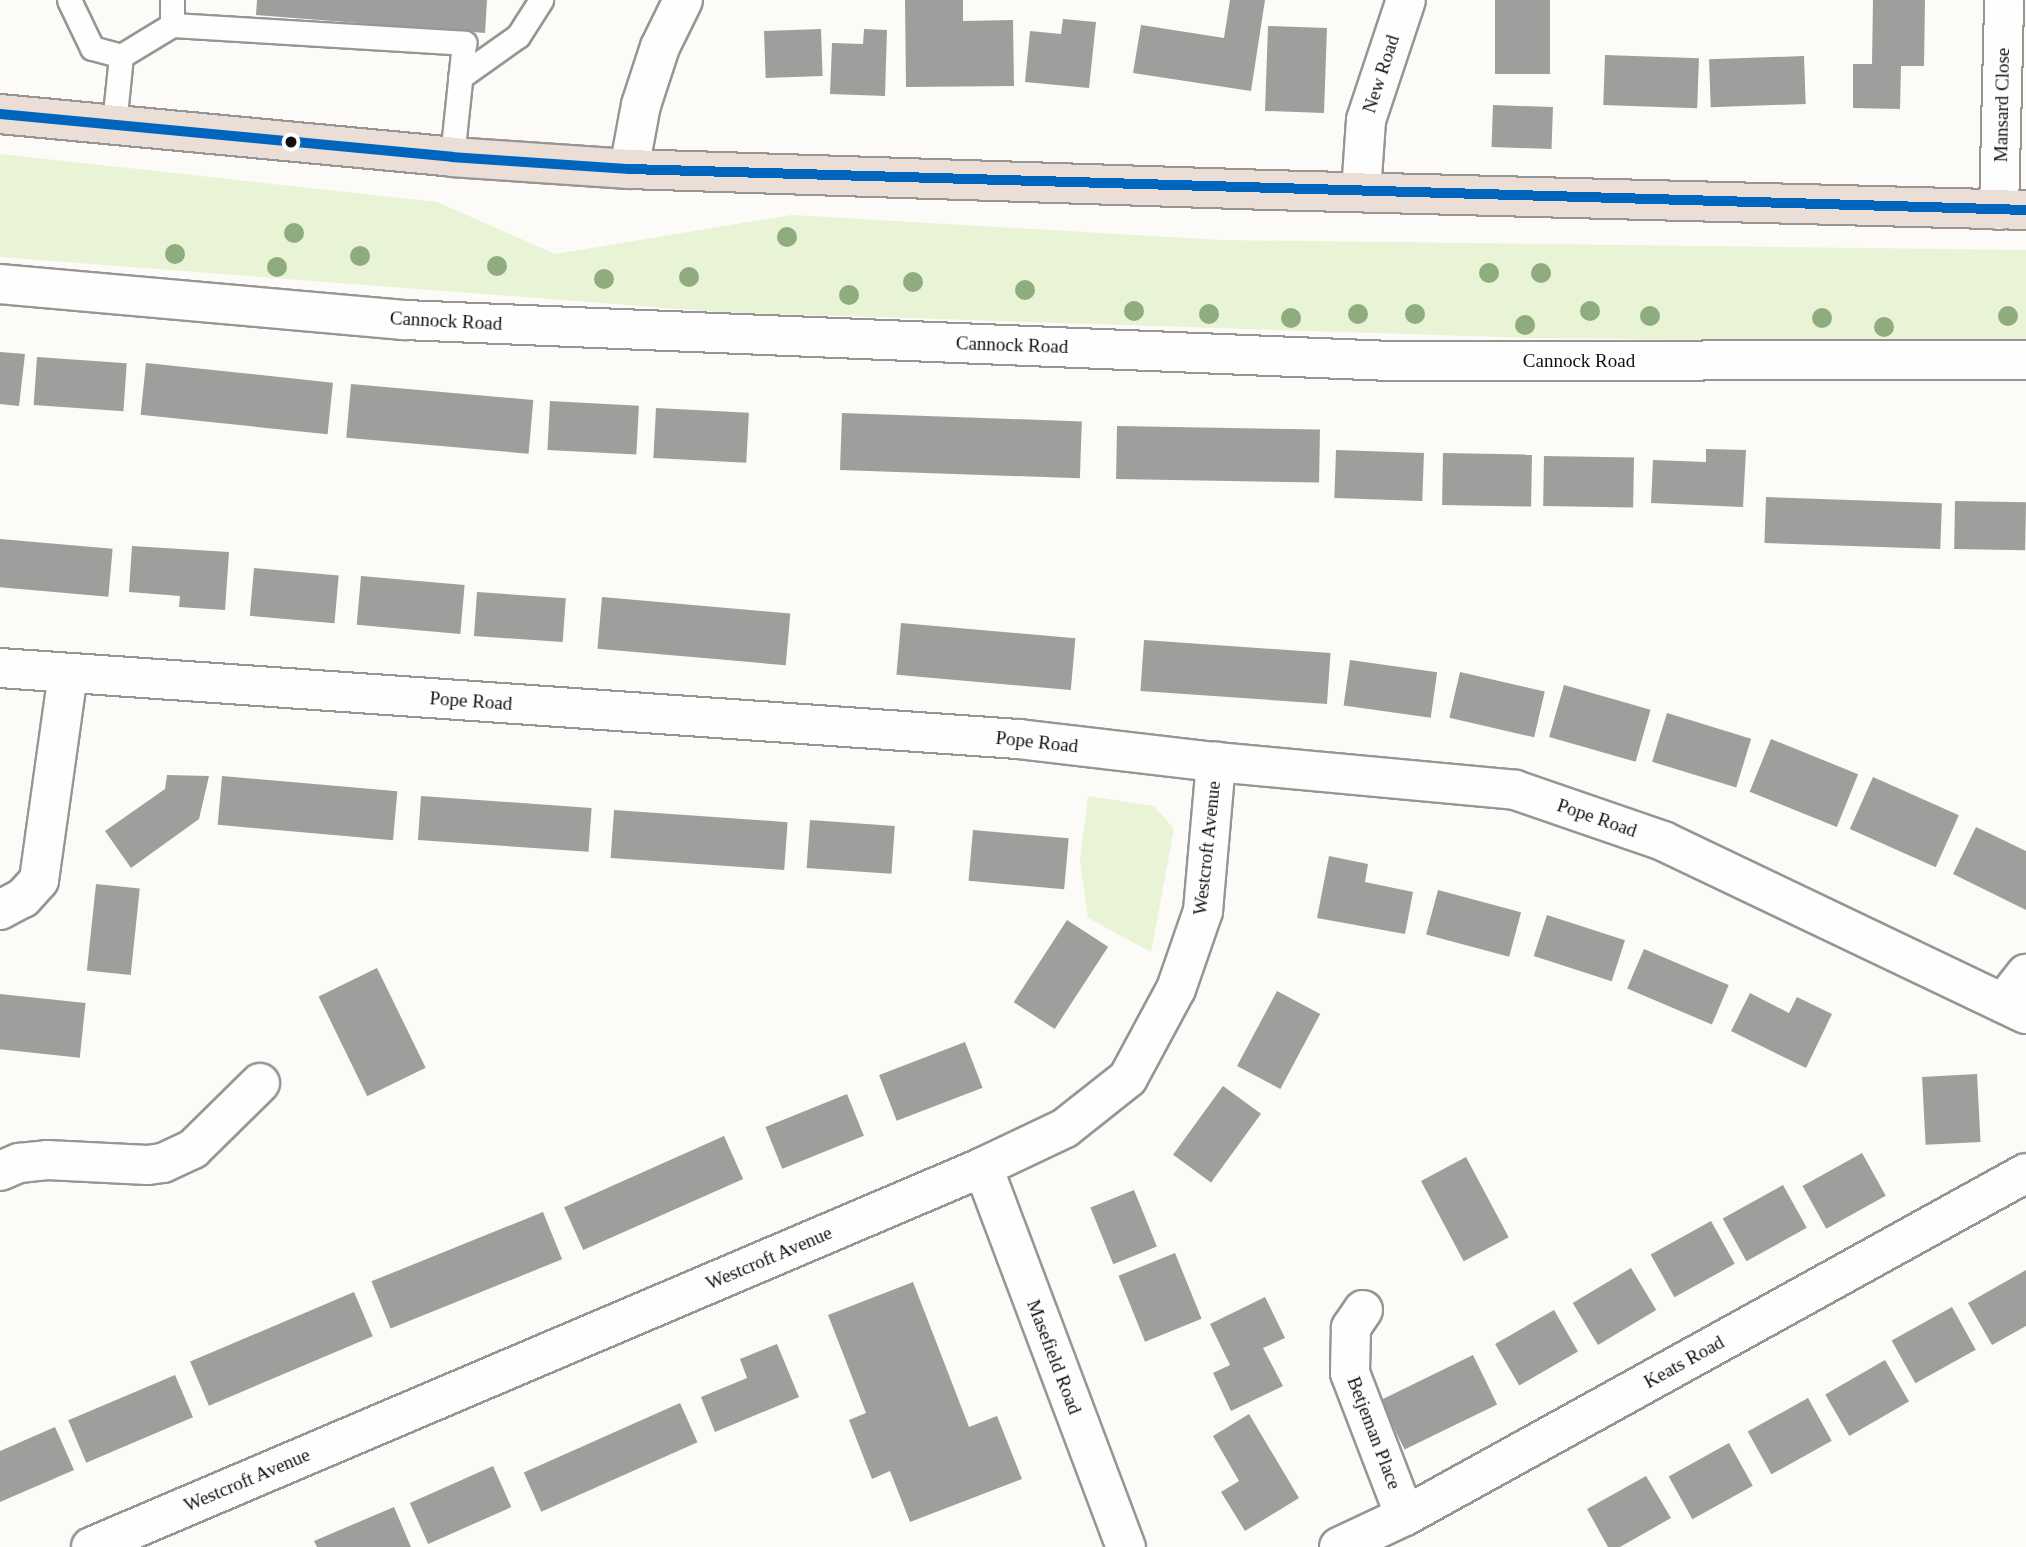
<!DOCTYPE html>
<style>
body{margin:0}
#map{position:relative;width:2026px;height:1547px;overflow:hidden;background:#fcfbf7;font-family:Georgia,serif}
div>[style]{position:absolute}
.green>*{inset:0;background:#e9f3d6}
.building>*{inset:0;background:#a09e9c;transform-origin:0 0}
.roads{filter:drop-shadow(2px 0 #979695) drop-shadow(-2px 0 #979695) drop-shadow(0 2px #979695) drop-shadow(0 -2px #979695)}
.lane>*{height:23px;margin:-11.5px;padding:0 11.5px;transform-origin:11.5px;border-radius:11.5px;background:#fffefe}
.street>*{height:38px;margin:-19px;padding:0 19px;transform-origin:19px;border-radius:19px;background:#fffefe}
.highway>*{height:38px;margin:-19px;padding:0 19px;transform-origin:19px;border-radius:19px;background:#ebded7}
.bus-1>*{height:10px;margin:-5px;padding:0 5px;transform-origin:5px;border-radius:5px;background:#0065bd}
.trees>*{width:20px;height:20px;margin:-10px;border-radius:50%;background:#8fac7f}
.dots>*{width:19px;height:19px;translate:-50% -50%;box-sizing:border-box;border:4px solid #fff;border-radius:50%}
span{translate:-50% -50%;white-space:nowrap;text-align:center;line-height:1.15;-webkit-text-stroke:7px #fff;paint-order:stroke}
.street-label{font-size:19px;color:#111}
</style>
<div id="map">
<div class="green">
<div style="clip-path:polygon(0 154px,437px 202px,555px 254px,792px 215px,1220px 240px,2026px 250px,2026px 343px,1531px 338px,719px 312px,0 257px)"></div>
<div style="clip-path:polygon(1088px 796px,1154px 806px,1174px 829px,1151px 952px,1088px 918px,1080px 860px)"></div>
</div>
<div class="building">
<div style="clip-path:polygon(257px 0,487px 0,485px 33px,256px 15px)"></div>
<div style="clip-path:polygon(905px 0,963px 0,963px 21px,1013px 20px,1014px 86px,906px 87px)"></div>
<div style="clip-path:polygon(1230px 0,1265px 0,1251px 91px,1133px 73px,1141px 25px,1224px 38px)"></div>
<div style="left:1495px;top:0;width:55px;height:74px"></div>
<div style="clip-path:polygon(1873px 0,1925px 0,1924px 66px,1901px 66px,1900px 109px,1853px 108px,1853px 64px,1872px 64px)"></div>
<div style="clip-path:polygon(1063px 19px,1096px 22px,1089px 88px,1025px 82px,1030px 31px,1061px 34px)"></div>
<div style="left:1268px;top:26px;width:59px;height:85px;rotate:2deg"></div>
<div style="left:821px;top:29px;width:47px;height:57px;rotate:88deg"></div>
<div style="clip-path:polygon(864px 29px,887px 30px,885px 96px,830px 94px,832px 43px,863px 44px)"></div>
<div style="left:1605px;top:55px;width:94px;height:50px;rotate:2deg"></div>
<div style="left:1804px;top:56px;width:48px;height:95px;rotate:88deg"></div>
<div style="left:1493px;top:105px;width:60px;height:42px;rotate:2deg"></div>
<div style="clip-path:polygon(0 352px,25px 354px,19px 406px,0 404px)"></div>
<div style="left:37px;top:357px;width:90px;height:48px;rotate:4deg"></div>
<div style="left:146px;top:363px;width:188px;height:52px;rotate:6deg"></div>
<div style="left:351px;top:384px;width:183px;height:54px;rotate:5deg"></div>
<div style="left:550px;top:401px;width:89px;height:49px;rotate:3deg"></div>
<div style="left:656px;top:408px;width:93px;height:50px;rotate:3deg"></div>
<div style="left:842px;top:413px;width:240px;height:57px;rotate:2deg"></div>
<div style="left:1117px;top:426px;width:203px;height:53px;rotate:1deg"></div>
<div style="clip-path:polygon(1706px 449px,1746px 450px,1743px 507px,1651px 503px,1653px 460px,1706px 462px)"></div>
<div style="left:1336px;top:450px;width:88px;height:48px;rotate:2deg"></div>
<div style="left:1443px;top:453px;width:89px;height:52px;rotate:1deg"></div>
<div style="left:1544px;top:456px;width:90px;height:50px;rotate:1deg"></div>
<div style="left:1766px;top:497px;width:176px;height:46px;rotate:2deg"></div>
<div style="left:1955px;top:501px;width:71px;height:48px;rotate:1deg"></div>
<div style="left:0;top:539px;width:113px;height:48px;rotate:5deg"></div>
<div style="clip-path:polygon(132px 546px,229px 552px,225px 610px,179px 607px,180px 596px,129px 592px)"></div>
<div style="left:254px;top:568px;width:85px;height:48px;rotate:5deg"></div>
<div style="left:361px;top:576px;width:104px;height:49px;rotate:5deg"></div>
<div style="left:477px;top:592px;width:89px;height:44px;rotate:4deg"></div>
<div style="left:602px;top:597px;width:189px;height:52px;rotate:5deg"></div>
<div style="left:901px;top:623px;width:175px;height:52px;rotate:5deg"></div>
<div style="left:1144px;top:640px;width:187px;height:51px;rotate:4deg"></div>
<div style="left:1350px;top:660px;width:88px;height:46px;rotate:8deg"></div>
<div style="left:1460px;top:672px;width:87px;height:47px;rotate:13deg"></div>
<div style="left:1564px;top:685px;width:90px;height:54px;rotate:16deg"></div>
<div style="left:1667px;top:713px;width:88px;height:51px;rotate:17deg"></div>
<div style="left:1771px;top:739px;width:94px;height:57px;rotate:22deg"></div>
<div style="clip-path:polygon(167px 775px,209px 776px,199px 819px,131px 868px,105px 831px,165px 789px)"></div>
<div style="left:222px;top:776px;width:176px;height:49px;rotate:5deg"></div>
<div style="left:1873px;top:777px;width:94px;height:57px;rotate:24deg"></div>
<div style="left:421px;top:796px;width:171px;height:44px;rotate:4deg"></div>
<div style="left:614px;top:810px;width:174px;height:48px;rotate:4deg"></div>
<div style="left:810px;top:820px;width:85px;height:48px;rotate:4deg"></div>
<div style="clip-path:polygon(1976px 827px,2026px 851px,2026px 910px,1953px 874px)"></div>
<div style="left:973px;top:830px;width:96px;height:51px;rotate:5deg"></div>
<div style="clip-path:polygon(1329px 856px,1368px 864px,1365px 882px,1413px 892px,1405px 934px,1317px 918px)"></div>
<div style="left:96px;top:884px;width:44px;height:87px;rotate:6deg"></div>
<div style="left:1438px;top:890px;width:86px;height:46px;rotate:15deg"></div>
<div style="left:1547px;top:915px;width:82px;height:43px;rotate:18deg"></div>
<div style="left:1067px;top:920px;width:49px;height:98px;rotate:33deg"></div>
<div style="left:1644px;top:949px;width:92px;height:43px;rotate:23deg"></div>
<div style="left:377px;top:968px;width:111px;height:65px;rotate:64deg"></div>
<div style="left:1277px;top:991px;width:49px;height:85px;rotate:28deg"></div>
<div style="clip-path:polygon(1750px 993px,1789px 1013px,1797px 997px,1832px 1014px,1806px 1068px,1731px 1031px)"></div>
<div style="left:0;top:994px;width:86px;height:55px;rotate:6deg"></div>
<div style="left:965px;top:1042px;width:49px;height:92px;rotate:69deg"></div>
<div style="left:1977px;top:1074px;width:68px;height:55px;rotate:87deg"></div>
<div style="left:1223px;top:1086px;width:47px;height:85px;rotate:36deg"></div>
<div style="left:847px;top:1094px;width:45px;height:88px;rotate:68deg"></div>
<div style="left:724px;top:1136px;width:47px;height:175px;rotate:66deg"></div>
<div style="left:1862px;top:1153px;width:49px;height:68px;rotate:61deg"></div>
<div style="left:1466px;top:1157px;width:91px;height:51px;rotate:62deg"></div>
<div style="left:1783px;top:1185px;width:49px;height:69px;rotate:61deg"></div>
<div style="left:1134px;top:1190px;width:61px;height:47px;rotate:68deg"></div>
<div style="left:543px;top:1212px;width:51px;height:185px;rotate:68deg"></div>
<div style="left:1711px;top:1221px;width:49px;height:69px;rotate:61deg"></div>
<div style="left:1175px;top:1253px;width:71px;height:61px;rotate:68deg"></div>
<div style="left:1631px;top:1268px;width:49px;height:68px;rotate:59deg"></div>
<div style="clip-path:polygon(2026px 1270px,2026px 1326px,1992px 1345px,1968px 1303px)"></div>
<div style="clip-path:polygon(913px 1282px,969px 1427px,997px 1416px,1022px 1479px,910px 1522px,890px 1471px,872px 1479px,849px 1420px,866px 1413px,828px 1315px)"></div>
<div style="left:354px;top:1292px;width:48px;height:178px;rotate:67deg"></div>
<div style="clip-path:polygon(1265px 1297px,1285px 1338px,1263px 1348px,1283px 1386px,1231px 1411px,1213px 1373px,1230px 1365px,1210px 1324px)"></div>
<div style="left:1952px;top:1307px;width:49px;height:69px;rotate:61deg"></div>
<div style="left:1554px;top:1310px;width:48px;height:68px;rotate:60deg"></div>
<div style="clip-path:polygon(777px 1344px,799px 1397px,715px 1432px,701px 1397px,747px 1378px,740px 1359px)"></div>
<div style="left:1473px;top:1355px;width:55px;height:103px;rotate:64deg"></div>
<div style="left:1885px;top:1360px;width:48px;height:69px;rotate:60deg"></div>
<div style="left:175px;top:1375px;width:46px;height:116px;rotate:67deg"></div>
<div style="left:1808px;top:1398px;width:49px;height:69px;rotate:61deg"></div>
<div style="left:680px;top:1403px;width:43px;height:171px;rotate:66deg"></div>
<div style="clip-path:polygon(1249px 1414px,1299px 1498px,1245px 1531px,1221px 1492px,1239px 1481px,1213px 1436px)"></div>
<div style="clip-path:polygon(55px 1427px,74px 1470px,0 1502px,0 1451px)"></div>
<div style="left:1729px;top:1443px;width:49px;height:69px;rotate:61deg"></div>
<div style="left:493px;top:1466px;width:45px;height:91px;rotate:66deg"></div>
<div style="clip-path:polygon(1646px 1476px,1671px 1518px,1620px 1547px,1608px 1547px,1587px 1509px)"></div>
<div style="clip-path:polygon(394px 1507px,411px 1547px,317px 1547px,314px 1541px)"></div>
</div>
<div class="roads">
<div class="lane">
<div style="left:69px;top:0;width:53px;rotate:64.4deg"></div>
<div style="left:92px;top:48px;width:30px;rotate:15deg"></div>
<div style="left:172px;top:25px;width:25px;rotate:-90deg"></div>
<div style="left:460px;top:77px;width:71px;rotate:-35.3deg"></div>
<div style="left:518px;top:36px;width:43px;rotate:-57.4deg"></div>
<div style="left:114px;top:124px;width:68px;rotate:-84.1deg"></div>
<div style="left:121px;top:56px;width:60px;rotate:-31.3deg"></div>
<div style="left:172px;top:25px;width:293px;rotate:3.5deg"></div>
<div style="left:464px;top:43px;width:115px;rotate:96deg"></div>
</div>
<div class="street">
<div style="left:629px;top:169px;width:65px;rotate:-79.4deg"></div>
<div style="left:641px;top:105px;width:61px;rotate:-71.9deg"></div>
<div style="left:660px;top:47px;width:52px;rotate:-63.9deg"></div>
<div style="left:1361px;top:192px;width:72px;rotate:-86deg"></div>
<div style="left:1366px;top:120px;width:126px;rotate:-71.6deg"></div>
<div style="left:1999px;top:210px;width:210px;rotate:-88.6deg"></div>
<div style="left:0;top:284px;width:406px;rotate:5.1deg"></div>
<div style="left:404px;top:320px;width:988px;rotate:2.38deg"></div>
<div style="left:1391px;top:361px;width:635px;rotate:-0.09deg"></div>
<div style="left:0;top:668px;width:1021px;rotate:3.99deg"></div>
<div style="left:1019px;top:739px;width:198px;rotate:6.7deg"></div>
<div style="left:1216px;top:762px;width:300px;rotate:5.3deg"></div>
<div style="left:1515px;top:790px;width:157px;rotate:19deg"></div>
<div style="left:1663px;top:841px;width:402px;rotate:25.5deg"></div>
<div style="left:0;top:910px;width:26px;rotate:-28deg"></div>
<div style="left:23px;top:898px;width:24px;rotate:-48deg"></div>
<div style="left:39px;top:880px;width:209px;rotate:-82deg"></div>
<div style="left:2003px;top:1003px;width:37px;rotate:-52deg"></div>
<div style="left:983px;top:1167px;width:406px;rotate:69.4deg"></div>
<div style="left:0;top:1171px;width:21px;rotate:-23deg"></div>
<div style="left:19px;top:1163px;width:28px;rotate:-6deg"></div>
<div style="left:47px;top:1160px;width:101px;rotate:2.8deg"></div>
<div style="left:148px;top:1165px;width:15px;rotate:-8deg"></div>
<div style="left:163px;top:1163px;width:33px;rotate:-25deg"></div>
<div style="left:193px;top:1149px;width:94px;rotate:-44.6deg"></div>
<div style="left:1363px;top:1310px;width:22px;rotate:124deg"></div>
<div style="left:1351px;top:1328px;width:45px;rotate:91.3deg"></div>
<div style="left:1350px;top:1373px;width:153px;rotate:69deg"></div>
<div style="left:91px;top:1547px;width:970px;rotate:-23.07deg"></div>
<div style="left:983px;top:1167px;width:91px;rotate:-25.4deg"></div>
<div style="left:1065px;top:1128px;width:80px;rotate:-38.4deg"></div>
<div style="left:1128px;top:1078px;width:101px;rotate:-61.7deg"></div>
<div style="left:1176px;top:989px;width:83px;rotate:-70.9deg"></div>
<div style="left:1203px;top:911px;width:150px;rotate:-85deg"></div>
<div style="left:1339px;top:1547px;width:73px;rotate:-25.2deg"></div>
<div style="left:1405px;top:1516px;width:709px;rotate:-28.91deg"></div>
</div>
<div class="highway">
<div style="left:0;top:114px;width:454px;rotate:5.4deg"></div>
<div style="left:452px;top:157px;width:177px;rotate:3.9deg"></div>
<div style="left:629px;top:169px;width:640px;rotate:1.88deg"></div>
<div style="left:1269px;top:190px;width:757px;rotate:1.51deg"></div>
</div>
</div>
<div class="bus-1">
<div style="left:0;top:114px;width:454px;rotate:5.4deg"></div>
<div style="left:452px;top:157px;width:177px;rotate:3.9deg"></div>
<div style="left:629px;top:169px;width:1398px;rotate:1.68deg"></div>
</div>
<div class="trees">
<div style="left:294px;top:233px"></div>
<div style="left:787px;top:237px"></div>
<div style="left:175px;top:254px"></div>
<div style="left:360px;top:256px"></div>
<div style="left:497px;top:266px"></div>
<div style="left:277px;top:267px"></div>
<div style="left:1489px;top:273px"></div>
<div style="left:1541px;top:273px"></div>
<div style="left:689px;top:277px"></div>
<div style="left:604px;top:279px"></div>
<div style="left:913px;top:282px"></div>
<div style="left:1025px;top:290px"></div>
<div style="left:849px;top:295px"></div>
<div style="left:1134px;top:311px"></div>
<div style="left:1590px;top:311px"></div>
<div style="left:1209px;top:314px"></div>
<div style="left:1358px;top:314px"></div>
<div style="left:1415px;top:314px"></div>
<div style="left:1650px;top:316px"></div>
<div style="left:2008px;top:316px"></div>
<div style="left:1291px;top:318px"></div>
<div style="left:1822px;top:318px"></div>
<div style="left:1525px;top:325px"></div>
<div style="left:1884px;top:327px"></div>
</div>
<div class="dots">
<div style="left:291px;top:142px;background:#111"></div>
</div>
<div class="street-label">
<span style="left:1381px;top:74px;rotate:-72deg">New Road</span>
<span style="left:2002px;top:105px;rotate:-89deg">Mansard Close</span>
<span style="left:446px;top:321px;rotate:3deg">Cannock Road</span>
<span style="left:1012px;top:345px;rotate:2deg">Cannock Road</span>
<span style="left:1579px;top:361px">Cannock Road</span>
<span style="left:471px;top:701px;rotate:4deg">Pope Road</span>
<span style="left:1037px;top:742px;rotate:6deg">Pope Road</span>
<span style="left:1597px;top:818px;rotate:19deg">Pope Road</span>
<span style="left:1207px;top:848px;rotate:-84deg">Westcroft Avenue</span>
<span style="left:769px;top:1258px;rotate:-23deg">Westcroft Avenue</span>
<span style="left:1054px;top:1357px;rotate:69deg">Masefield Road</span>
<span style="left:1684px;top:1362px;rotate:-29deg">Keats Road</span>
<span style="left:1374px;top:1433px;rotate:69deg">Betjeman Place</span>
<span style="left:247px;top:1480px;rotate:-23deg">Westcroft Avenue</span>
</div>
</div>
